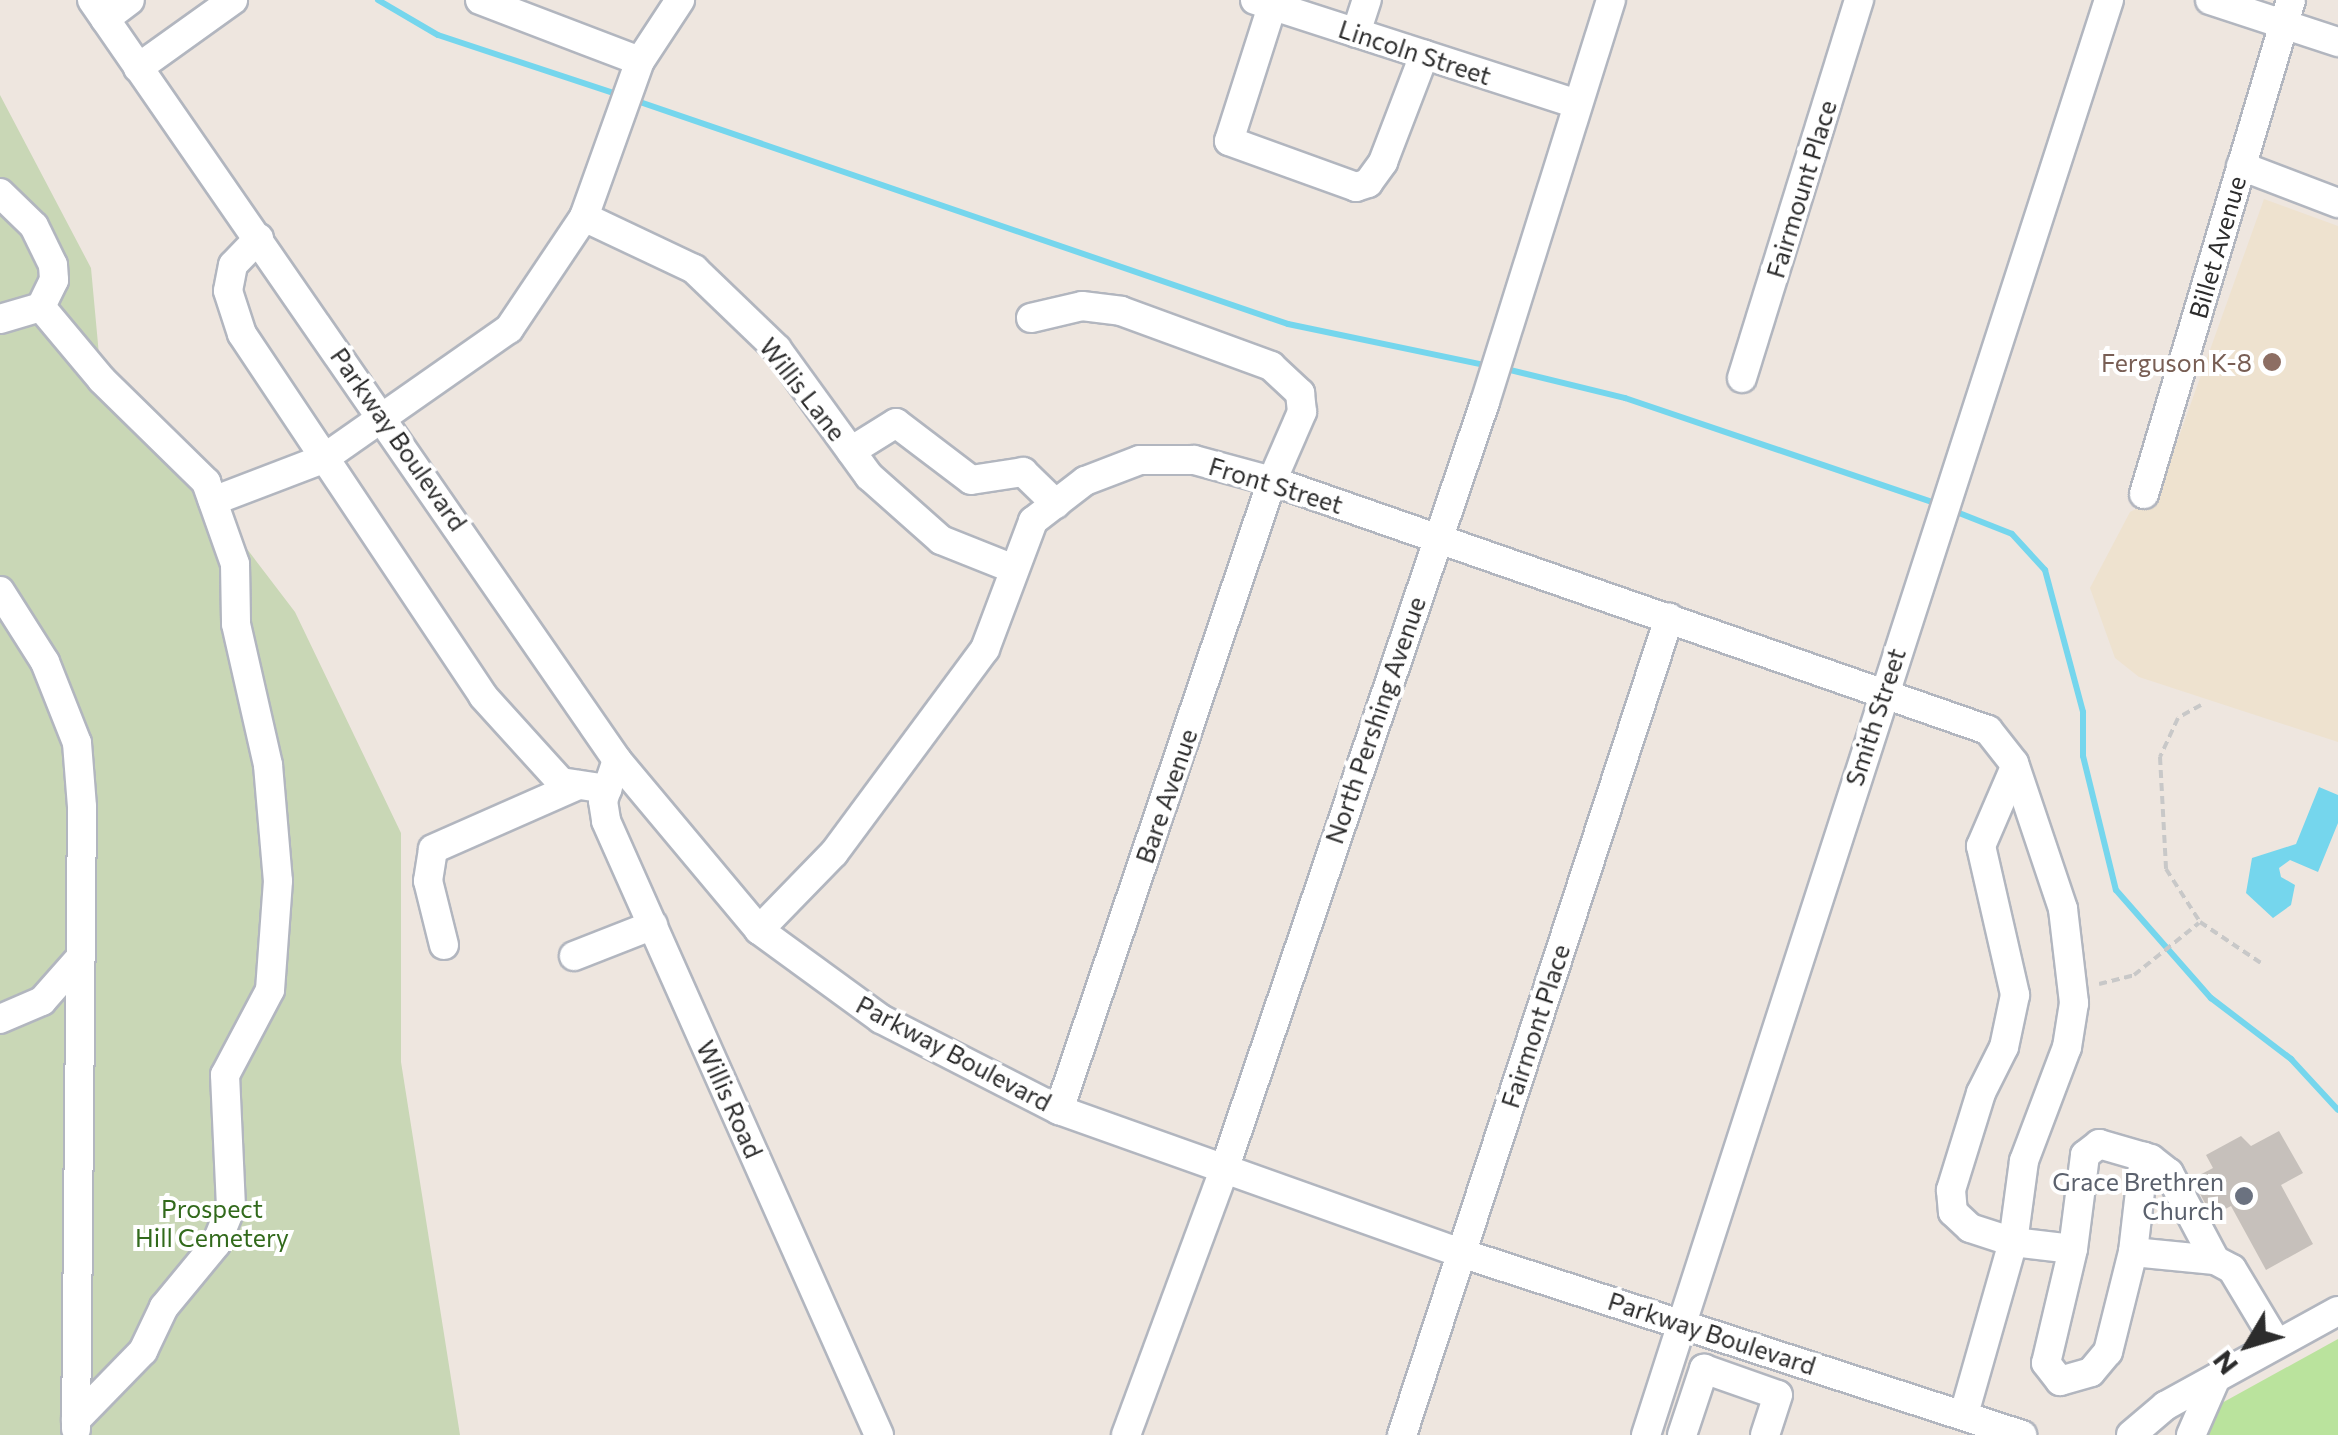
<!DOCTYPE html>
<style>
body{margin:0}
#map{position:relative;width:2338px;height:1435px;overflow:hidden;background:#eee6df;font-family:Commissioner,sans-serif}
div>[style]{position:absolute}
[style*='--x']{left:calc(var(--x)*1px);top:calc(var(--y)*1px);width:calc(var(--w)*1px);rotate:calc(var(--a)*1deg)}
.education>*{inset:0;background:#eee2cf}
.green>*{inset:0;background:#bae39d}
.cemetery>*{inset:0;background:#c9d7b6}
.water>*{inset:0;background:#75d6ed}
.stream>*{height:6px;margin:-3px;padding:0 3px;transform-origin:3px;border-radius:3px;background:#75d6ed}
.building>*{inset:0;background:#c6c0bb}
.path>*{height:4px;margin-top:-2px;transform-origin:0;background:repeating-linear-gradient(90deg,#c8c8c8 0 8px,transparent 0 13px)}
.roads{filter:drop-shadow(2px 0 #b2b6bf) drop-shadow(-2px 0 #b2b6bf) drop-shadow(0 2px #b2b6bf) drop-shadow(0 -2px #b2b6bf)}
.minor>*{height:28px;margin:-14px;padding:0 14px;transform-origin:14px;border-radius:14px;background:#fff}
.dots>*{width:28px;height:28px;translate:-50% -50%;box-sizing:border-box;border:5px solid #fff;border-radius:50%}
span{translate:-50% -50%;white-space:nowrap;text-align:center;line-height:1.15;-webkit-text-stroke:8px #fff;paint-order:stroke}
.street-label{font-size:25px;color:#2c2c2c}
.education-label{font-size:25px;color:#785e54}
.right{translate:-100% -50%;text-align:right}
.worship-label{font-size:25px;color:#5b616d}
.park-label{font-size:25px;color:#326a1c}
.north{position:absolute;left:2198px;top:1295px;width:100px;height:100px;-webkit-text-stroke:8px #fff;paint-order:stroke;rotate:232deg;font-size:28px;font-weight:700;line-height:40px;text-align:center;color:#2c2c2c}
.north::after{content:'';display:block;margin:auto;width:35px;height:45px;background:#2c2c2c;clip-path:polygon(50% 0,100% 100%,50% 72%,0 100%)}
</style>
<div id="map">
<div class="education">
<i style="clip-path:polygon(2264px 199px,2338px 226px,2338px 742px,2139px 677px,2115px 658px,2090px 588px,2130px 512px,2157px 498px)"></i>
</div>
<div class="green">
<i style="clip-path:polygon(2338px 1339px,2338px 1435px,2204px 1435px,2220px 1404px)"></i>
</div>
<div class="cemetery">
<i style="clip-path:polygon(0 95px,91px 268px,99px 355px,295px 612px,401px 833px,401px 1062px,460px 1435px,0 1435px)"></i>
</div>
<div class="water">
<i style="clip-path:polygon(2319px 787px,2338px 795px,2338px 823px,2318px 872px,2290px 860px,2279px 868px,2281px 877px,2295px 885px,2291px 905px,2273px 918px,2246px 893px,2252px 858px,2296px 844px)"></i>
</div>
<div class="stream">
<i style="--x:378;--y:0;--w:69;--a:30.3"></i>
<i style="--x:438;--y:35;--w:194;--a:18.3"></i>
<i style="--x:634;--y:100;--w:691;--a:18.91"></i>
<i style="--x:1288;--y:324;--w:205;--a:11.8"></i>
<i style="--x:1502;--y:368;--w:127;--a:13.7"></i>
<i style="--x:1625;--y:398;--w:330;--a:18.7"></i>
<i style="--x:1954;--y:511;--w:62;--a:21.6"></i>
<i style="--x:2012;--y:534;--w:49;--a:47.5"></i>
<i style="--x:2045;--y:570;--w:147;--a:75"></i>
<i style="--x:2083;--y:712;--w:44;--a:90"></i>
<i style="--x:2083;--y:756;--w:138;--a:76.2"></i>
<i style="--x:2116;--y:890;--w:144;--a:48.7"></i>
<i style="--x:2211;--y:998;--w:101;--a:37.3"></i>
<i style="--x:2291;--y:1059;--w:69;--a:47.3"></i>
</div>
<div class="building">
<i style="clip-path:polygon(2279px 1131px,2303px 1173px,2281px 1185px,2313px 1244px,2266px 1270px,2231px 1206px,2212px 1216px,2192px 1179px,2213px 1168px,2206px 1155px,2241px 1136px,2251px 1146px)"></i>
</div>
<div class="path">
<i style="--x:2201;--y:705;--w:26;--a:151"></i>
<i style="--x:2178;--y:718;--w:43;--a:114.8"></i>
<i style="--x:2160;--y:757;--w:112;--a:86.9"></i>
<i style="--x:2166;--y:869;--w:63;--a:57.3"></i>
<i style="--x:2200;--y:922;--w:73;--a:33.9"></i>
<i style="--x:2099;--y:984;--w:36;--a:-14"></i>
<i style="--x:2134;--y:975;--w:83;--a:-38.7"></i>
</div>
<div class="roads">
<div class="minor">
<i style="--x:92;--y:0;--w:924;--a:55.36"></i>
<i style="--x:617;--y:760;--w:222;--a:50.1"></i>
<i style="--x:759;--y:930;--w:151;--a:36.1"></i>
<i style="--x:881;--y:1019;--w:200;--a:27.1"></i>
<i style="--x:1059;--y:1110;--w:427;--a:19.6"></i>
<i style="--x:1461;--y:1253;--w:590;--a:17.97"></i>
<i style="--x:480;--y:0;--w:171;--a:20.9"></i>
<i style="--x:1255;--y:0;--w:338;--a:17.9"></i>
<i style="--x:1274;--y:0;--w:148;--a:107.7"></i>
<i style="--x:1229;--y:141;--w:135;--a:19.9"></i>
<i style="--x:1356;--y:187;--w:13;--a:-18"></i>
<i style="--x:1368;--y:183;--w:26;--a:-54"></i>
<i style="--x:1383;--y:162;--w:115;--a:-69"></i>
<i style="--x:2210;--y:0;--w:135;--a:18.2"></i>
<i style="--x:105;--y:19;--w:31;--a:-37"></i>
<i style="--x:1356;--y:33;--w:35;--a:-72"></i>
<i style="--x:138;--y:68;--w:117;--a:-35.6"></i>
<i style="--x:2241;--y:166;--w:104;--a:20.9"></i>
<i style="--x:0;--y:193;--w:47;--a:44.1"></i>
<i style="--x:34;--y:226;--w:43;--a:64"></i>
<i style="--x:53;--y:265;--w:15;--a:86"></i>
<i style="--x:54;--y:280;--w:30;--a:116"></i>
<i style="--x:584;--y:217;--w:122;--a:25.3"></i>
<i style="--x:694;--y:269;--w:115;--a:43.9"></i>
<i style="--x:777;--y:349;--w:157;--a:54.1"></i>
<i style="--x:869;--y:476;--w:96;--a:41.6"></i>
<i style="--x:941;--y:540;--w:79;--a:21.7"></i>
<i style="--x:259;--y:238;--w:37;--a:134"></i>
<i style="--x:233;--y:265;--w:26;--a:101"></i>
<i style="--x:228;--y:291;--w:45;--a:72"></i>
<i style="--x:242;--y:334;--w:435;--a:56.3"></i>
<i style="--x:483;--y:696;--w:116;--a:47.8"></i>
<i style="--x:561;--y:782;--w:47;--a:8.7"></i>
<i style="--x:1031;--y:318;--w:52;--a:-13.2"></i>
<i style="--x:1082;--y:306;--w:39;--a:7"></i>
<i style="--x:1121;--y:311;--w:160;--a:20.1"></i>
<i style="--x:1271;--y:366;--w:40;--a:43"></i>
<i style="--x:1300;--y:393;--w:19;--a:84"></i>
<i style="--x:1302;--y:412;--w:75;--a:113.5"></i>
<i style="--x:1272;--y:481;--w:664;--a:108.71"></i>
<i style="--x:0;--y:319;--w:43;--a:-16.3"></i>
<i style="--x:41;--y:307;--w:95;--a:50.1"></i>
<i style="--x:102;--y:380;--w:146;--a:44.4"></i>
<i style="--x:206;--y:482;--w:87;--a:70.5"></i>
<i style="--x:235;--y:564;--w:60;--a:89"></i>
<i style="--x:236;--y:624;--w:145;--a:77.2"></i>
<i style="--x:268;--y:765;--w:116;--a:85.1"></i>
<i style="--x:278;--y:881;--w:109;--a:94.2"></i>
<i style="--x:270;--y:990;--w:96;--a:117.9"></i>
<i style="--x:225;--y:1075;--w:132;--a:87.4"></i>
<i style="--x:231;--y:1207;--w:40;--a:112"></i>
<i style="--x:216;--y:1244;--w:82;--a:129.5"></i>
<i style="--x:164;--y:1307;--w:49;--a:115.5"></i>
<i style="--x:143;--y:1351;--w:96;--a:134.2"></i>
<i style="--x:1742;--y:378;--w:396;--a:-72.8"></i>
<i style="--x:851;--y:451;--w:53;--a:-31.9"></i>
<i style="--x:896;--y:423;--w:94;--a:37.2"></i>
<i style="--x:971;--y:480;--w:53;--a:-8.7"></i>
<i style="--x:1023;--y:472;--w:46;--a:44.1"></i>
<i style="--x:2144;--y:494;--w:515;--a:-73.43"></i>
<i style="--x:213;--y:501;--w:118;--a:-20.9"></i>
<i style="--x:323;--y:459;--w:227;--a:-35"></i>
<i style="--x:509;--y:329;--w:135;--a:-56.2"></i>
<i style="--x:584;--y:217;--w:166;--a:-70.3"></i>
<i style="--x:640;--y:61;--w:73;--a:-56.7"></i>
<i style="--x:0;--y:591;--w:84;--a:57.6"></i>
<i style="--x:45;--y:662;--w:87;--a:68.4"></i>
<i style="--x:77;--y:743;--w:64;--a:85.5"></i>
<i style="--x:82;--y:807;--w:622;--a:90.55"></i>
<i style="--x:617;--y:760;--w:43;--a:108.9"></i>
<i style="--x:603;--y:801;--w:20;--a:81"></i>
<i style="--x:606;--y:821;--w:672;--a:66.03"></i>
<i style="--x:2015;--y:767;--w:86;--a:113.3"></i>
<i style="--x:1981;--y:846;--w:153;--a:77.1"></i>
<i style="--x:2015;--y:995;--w:53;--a:101.9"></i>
<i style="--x:2004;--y:1047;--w:51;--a:116.6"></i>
<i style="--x:1981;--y:1093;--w:102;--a:107.2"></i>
<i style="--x:1951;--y:1190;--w:22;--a:85"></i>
<i style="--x:1953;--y:1212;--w:23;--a:43"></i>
<i style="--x:1970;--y:1228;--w:45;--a:18"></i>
<i style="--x:2013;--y:1242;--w:60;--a:6.7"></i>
<i style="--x:2073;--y:1249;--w:117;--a:103.3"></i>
<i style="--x:2046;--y:1363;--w:23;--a:52"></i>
<i style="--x:2060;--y:1381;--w:32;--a:-16"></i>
<i style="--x:2091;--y:1372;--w:26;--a:-50"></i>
<i style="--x:2108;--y:1352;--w:103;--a:-76"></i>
<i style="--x:2133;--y:1252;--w:82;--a:5.6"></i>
<i style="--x:2215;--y:1260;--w:19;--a:28"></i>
<i style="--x:2232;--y:1269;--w:87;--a:59"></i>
<i style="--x:759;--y:930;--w:107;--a:-45.8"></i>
<i style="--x:834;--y:853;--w:254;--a:-53.5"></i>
<i style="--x:985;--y:649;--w:137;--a:-69.4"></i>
<i style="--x:1033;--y:521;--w:66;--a:-37.6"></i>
<i style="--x:1085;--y:481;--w:59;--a:-20.9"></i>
<i style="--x:1140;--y:460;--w:54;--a:0"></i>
<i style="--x:1194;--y:460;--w:81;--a:15.1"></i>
<i style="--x:1272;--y:481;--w:758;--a:19.18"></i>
<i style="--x:1988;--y:730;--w:42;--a:51.8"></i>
<i style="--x:2014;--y:763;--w:154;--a:71.4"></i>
<i style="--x:2063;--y:909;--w:95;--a:83.3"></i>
<i style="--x:2074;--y:1003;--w:45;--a:99"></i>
<i style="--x:2067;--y:1047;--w:122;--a:110.7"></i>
<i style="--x:2024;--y:1161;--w:82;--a:97.7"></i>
<i style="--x:2013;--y:1242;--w:179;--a:105.9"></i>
<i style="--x:444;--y:945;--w:66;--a:-104"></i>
<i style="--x:428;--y:881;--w:32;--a:-81"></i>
<i style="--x:433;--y:849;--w:158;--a:-23.8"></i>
<i style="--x:574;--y:956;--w:85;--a:-21.4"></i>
<i style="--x:0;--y:1019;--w:46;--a:-23.2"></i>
<i style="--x:42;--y:1001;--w:57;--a:-48.5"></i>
<i style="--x:2073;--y:1249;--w:95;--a:-82.7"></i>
<i style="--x:2085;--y:1155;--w:18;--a:-38"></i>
<i style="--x:2099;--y:1144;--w:54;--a:16.1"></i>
<i style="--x:2151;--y:1159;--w:23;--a:38"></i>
<i style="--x:2169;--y:1173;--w:98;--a:62.1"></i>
<i style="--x:2133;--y:1252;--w:96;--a:-83.4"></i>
<i style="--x:1126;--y:1435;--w:283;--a:-69.7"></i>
<i style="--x:1224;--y:1170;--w:811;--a:-71.23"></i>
<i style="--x:1485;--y:402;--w:421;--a:-72.6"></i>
<i style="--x:1402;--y:1435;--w:860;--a:-71.9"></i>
<i style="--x:1646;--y:1435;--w:1508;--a:-72.12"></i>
<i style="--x:1682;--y:1435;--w:70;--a:-71.6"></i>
<i style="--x:1704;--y:1369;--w:78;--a:19.4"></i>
<i style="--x:1778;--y:1395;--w:42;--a:108"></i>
<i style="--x:2131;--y:1435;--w:45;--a:-40.5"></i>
<i style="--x:2165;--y:1406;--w:197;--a:-28.8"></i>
<i style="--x:2191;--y:1435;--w:62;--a:-66.3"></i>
</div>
</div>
<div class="dots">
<i style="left:2272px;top:362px;background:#8d6e63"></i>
<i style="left:2244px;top:1196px;background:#6b7280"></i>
</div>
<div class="street-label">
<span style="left:1415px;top:52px;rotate:18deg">Lincoln Street</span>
<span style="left:1801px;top:189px;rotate:-73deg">Fairmount Place</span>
<span style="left:2217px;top:247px;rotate:-74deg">Billet Avenue</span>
<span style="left:803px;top:389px;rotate:52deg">Willis Lane</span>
<span style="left:399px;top:439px;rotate:55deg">Parkway Boulevard</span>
<span style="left:1276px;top:485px;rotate:17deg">Front Street</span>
<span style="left:1875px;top:717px;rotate:-72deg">Smith Street</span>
<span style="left:1375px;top:720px;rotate:-71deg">North Pershing Avenue</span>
<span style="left:1166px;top:796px;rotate:-71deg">Bare Avenue</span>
<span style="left:1535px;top:1026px;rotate:-72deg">Fairmont Place</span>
<span style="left:954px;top:1053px;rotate:28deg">Parkway Boulevard</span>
<span style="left:730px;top:1099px;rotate:66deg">Willis Road</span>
<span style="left:1712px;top:1333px;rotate:18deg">Parkway Boulevard</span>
</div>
<div class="education-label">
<span class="right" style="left:2252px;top:362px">Ferguson K-8</span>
</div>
<div class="worship-label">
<span class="right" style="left:2224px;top:1196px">Grace Brethren<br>Church</span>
</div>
<div class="park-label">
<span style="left:212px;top:1223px">Prospect<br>Hill Cemetery</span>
</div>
<div class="north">N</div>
</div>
